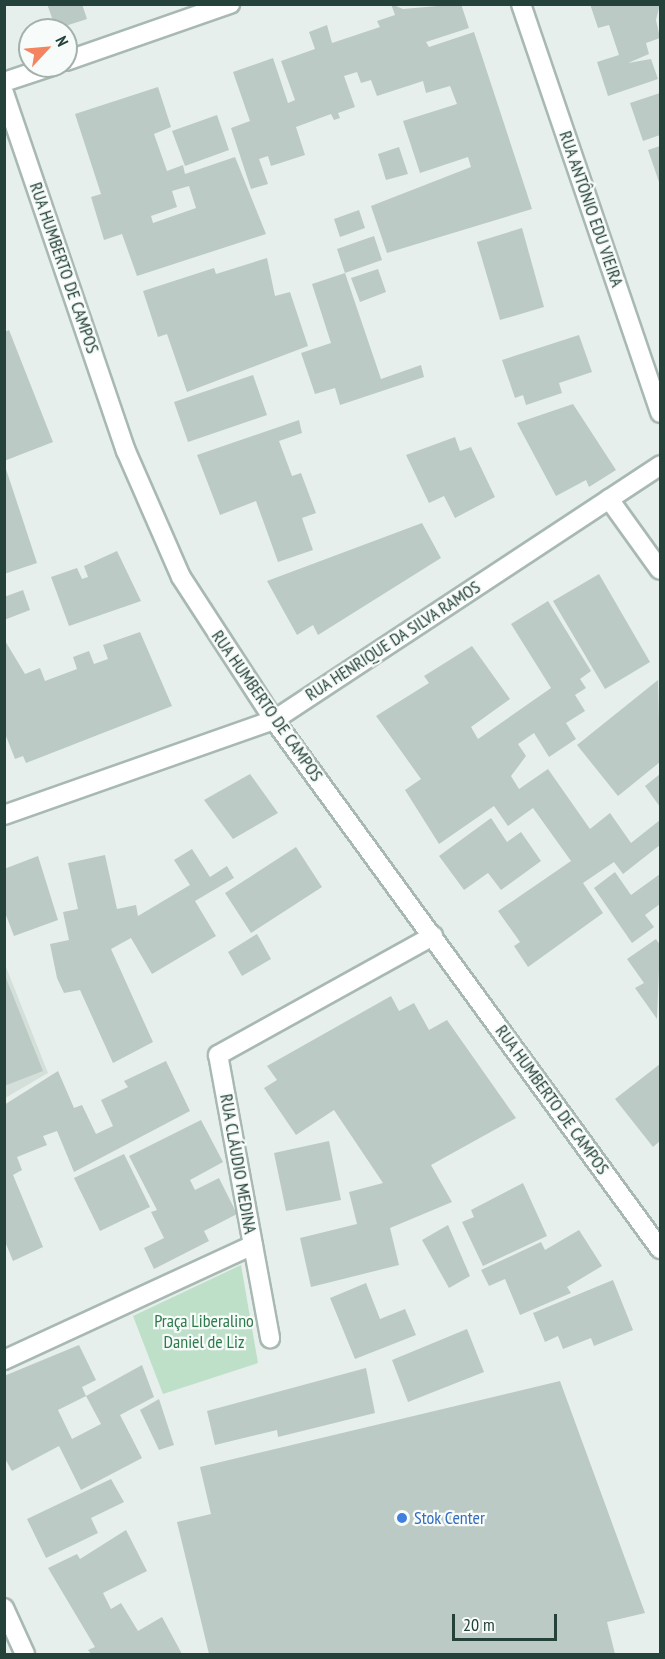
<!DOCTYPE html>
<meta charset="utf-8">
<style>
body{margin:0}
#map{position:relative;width:665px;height:1659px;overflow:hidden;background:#e6efeb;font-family:"PT Sans Narrow",sans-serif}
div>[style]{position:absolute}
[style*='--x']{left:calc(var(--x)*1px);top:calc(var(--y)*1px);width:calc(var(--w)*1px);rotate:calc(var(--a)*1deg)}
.built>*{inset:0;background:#d4dfda}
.green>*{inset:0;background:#bfe0c8}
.building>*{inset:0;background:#bbcac4}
.roads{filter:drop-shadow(2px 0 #a8b8b2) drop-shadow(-2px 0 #a8b8b2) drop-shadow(0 2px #a8b8b2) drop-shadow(0 -2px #a8b8b2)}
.street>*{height:18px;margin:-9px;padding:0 9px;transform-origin:9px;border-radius:9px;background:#fff}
.secondary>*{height:18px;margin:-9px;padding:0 9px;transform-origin:9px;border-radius:9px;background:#fff}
.dots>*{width:16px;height:16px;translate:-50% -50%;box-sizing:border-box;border:3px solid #f7fbf9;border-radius:50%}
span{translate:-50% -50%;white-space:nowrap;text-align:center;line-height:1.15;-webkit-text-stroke:4.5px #f7fbf9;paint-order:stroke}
.street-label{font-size:18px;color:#24423a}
.park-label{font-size:18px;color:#2d7a4b}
.shop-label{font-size:18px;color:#366cbe}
.left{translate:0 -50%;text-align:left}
.frame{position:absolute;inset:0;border:6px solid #24423a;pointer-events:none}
.north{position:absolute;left:18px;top:18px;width:60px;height:60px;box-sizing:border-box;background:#f7fbf9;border:2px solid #a3b1ad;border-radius:50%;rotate:64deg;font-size:16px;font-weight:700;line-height:24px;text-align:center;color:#24423a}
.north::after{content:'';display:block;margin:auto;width:21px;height:27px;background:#f4845f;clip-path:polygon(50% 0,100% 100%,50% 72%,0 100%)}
.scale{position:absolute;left:452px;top:1614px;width:105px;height:27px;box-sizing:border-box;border:3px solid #24423a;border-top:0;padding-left:8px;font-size:18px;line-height:21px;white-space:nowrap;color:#24423a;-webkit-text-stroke:4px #f7fbf9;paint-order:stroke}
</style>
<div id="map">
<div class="built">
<i style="clip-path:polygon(4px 962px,48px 1073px,5px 1098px,4px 1098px)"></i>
</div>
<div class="green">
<i style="clip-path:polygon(241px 1265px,258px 1363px,163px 1394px,133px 1316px)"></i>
</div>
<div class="building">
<i style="clip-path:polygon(47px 4px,82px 4px,87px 19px,56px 29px)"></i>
<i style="clip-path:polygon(391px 4px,403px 9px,461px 4px,469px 28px,426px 42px,429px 47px,474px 32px,532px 209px,387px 253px,371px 206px,471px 167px,468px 157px,420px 173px,403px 121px,457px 104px,450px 86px,426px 93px,423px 81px,377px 96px,371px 80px,361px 83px,357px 72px,344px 76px,355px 107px,338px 113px,340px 118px,334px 120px,331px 114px,296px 127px,305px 155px,271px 166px,268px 156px,259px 159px,268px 184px,251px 189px,231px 128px,250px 121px,233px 72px,273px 58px,288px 103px,295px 100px,281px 61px,315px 49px,309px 32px,327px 25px,332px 43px,380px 27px,377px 21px,395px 15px)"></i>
<i style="clip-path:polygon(590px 4px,660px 4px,656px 20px,660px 38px,646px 43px,649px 54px,628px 63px,651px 59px,658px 79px,608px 96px,597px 62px,619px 55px,609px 25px,598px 28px)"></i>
<i style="clip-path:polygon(evenodd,158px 87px,171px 127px,154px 134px,167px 171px,183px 165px,185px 174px,235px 157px,266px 234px,137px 276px,122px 234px,104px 240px,91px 197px,101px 194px,75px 114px,158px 87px,189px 186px,196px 208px,153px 223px,151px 216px,177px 207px,172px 191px,189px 186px)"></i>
<i style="clip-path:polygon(660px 93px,660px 135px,643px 141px,630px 103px)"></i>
<i style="clip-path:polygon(217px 115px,229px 150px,185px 166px,172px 131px)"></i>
<i style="clip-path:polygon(660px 146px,660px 182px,659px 182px,648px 150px)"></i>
<i style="clip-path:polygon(399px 147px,408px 174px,386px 180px,378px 154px)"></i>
<i style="clip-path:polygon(359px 210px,365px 228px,340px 237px,334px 219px)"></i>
<i style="clip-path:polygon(522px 228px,544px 307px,500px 320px,477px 242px)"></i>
<i style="clip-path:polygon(374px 236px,382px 260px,345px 273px,337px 249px)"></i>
<i style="clip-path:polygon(267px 258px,275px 296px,290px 292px,308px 346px,187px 392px,167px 334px,158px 337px,143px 291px,214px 268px,216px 274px)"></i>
<i style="clip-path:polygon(378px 269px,386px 292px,360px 302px,351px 278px)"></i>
<i style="clip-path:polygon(345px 273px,381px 379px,421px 365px,424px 377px,340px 405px,335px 388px,315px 394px,301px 353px,331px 343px,312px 284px)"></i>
<i style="clip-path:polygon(9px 330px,53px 442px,4px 461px,4px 332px)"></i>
<i style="clip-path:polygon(579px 335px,592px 372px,559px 383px,562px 393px,526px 405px,523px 395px,515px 398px,502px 360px)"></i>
<i style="clip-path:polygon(253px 375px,267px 415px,188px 442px,174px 402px)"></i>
<i style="clip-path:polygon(573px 404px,616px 470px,589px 487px,586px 480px,556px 496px,517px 423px)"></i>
<i style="clip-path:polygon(299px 420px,302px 433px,279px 441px,292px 476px,301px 473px,316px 513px,302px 518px,313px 550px,278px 562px,256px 501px,220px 515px,197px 455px)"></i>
<i style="clip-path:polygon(455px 437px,460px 451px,471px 447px,495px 497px,455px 518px,444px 496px,429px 503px,406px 455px)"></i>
<i style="clip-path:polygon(4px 463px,37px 563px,4px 574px)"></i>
<i style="clip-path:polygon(422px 523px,441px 558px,318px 635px,313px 625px,297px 635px,267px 581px)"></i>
<i style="clip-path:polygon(117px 551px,141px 601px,69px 626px,51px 577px,77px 568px,82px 579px,88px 577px,84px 566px)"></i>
<i style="clip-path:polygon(599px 574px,650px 662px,605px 689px,553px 601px)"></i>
<i style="clip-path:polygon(23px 590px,30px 610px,4px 620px,4px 597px)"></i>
<i style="clip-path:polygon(548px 601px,591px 671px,580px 679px,586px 688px,575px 695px,585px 711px,566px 723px,576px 739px,549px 757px,534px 733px,518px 744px,526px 756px,511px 776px,519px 789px,548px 769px,590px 829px,610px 813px,631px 843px,660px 820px,660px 845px,623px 874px,614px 862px,583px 883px,603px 913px,528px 967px,514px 946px,520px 942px,498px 911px,571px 861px,533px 808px,508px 826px,494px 806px,439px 844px,405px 790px,421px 779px,376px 716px,429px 683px,424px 676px,472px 646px,510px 699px,471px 727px,478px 739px,551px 688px,511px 624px)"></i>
<i style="clip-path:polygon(140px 632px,172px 706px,26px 763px,23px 756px,15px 759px,4px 731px,4px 639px,25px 674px,40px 668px,45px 681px,77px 669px,73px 657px,89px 651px,94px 664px,108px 659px,103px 645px)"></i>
<i style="clip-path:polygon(658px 680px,660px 762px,618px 796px,577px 745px)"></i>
<i style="clip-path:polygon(250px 774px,278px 813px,233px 839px,204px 800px)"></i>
<i style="clip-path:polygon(660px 774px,660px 807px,645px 786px)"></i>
<i style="clip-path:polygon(491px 818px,507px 842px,521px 832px,541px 861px,501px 890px,488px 873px,464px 890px,439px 856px)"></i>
<i style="clip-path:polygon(296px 847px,322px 887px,251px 933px,225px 893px)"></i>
<i style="clip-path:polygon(192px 849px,210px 877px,227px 866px,234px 878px,195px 901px,216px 936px,152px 974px,131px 938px,111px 949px,153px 1042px,113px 1063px,80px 990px,64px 993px,57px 978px,50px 944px,69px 940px,63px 912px,78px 909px,68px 863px,105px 855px,117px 909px,136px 905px,138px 916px,190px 885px,174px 860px)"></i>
<i style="clip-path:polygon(38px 856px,58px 920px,14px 936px,4px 910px,4px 869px)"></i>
<i style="clip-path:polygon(615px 872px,631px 895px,660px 874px,660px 904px,645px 915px,654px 927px,632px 943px,594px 888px)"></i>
<i style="clip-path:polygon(257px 934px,271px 959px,242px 976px,228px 952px)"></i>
<i style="clip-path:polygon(656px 939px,660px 945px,657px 1019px,635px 988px,644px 983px,627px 959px)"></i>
<i style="clip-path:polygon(4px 973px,43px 1071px,4px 1086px)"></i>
<i style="clip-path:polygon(391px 996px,399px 1011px,414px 1003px,429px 1030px,447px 1020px,516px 1118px,431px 1165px,452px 1202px,390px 1228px,399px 1265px,311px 1287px,300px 1238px,357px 1224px,349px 1192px,383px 1183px,334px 1110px,296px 1135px,264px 1088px,277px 1080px,267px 1066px)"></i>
<i style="clip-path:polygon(166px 1061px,190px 1111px,74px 1172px,57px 1131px,43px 1136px,47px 1145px,17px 1157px,22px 1170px,13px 1175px,43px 1247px,13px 1261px,4px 1239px,4px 1105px,58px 1071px,74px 1108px,82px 1105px,96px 1134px,113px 1126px,101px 1100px,128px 1087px,124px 1081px)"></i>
<i style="clip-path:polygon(660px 1064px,660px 1141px,653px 1147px,615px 1099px)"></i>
<i style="clip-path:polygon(201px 1120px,223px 1162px,190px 1180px,195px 1190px,219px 1178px,237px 1214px,204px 1231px,209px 1241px,154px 1269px,144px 1248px,164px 1238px,151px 1212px,157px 1210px,129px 1156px)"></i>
<i style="clip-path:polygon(329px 1141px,341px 1200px,286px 1211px,274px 1153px)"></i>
<i style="clip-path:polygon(124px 1154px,150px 1207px,100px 1231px,74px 1178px)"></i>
<i style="clip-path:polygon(523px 1183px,547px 1236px,483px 1266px,462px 1222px,474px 1217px,471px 1210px)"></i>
<i style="clip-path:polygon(448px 1225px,470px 1276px,449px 1288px,422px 1240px)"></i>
<i style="clip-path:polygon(579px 1230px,602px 1266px,567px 1287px,571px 1293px,520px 1315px,505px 1279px,489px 1286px,481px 1270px,541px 1242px,545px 1250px)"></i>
<i style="clip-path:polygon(613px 1280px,633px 1330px,594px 1346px,591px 1338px,563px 1349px,558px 1336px,545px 1342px,533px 1313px)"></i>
<i style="clip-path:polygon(366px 1283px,380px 1319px,405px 1309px,416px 1335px,355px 1359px,330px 1298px)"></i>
<i style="clip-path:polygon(467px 1329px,484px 1372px,408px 1402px,392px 1360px)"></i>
<i style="clip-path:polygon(79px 1345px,96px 1380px,82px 1387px,86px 1396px,58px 1410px,72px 1439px,101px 1424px,86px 1396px,142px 1365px,154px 1397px,120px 1415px,142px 1458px,81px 1490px,59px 1446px,12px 1471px,4px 1457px,4px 1376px)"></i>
<i style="clip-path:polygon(366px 1368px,375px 1413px,278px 1437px,277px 1430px,215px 1445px,207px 1411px)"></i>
<i style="clip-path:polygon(560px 1381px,645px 1613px,607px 1622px,615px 1654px,209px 1654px,177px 1522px,211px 1514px,200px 1467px)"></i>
<i style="clip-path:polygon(159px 1399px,174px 1445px,159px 1450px,140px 1410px)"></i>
<i style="clip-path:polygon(111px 1479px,124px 1502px,91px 1518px,98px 1533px,46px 1558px,27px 1519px)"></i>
<i style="clip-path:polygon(126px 1530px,147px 1571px,103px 1593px,111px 1609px,121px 1603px,138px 1631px,162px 1617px,182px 1654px,91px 1654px,88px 1650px,95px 1647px,48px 1568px,77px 1554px,80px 1559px)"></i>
</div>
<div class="roads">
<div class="street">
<i style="--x:521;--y:4;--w:432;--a:71.2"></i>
<i style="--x:66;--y:61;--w:174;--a:-19.2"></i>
<i style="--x:4;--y:82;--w:51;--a:-18.4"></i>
<i style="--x:609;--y:499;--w:87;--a:54.3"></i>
<i style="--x:4;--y:815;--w:286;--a:-19.4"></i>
<i style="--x:274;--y:720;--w:463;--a:-33.4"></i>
<i style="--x:253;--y:1245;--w:95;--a:79.6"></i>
<i style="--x:4;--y:1360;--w:274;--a:-24.8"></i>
<i style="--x:253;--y:1245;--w:193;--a:-100.4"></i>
<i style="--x:218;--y:1055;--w:246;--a:-29"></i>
<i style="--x:4;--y:1608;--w:51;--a:65.5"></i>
</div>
<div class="secondary">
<i style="--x:4;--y:93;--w:378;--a:71.2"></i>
<i style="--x:126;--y:451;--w:137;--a:66.4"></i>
<i style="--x:181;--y:577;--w:171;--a:57"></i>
<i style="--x:274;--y:720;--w:655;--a:53.88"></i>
</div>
</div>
<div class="dots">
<i style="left:402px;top:1518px;background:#3f7fe0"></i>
</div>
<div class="street-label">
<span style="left:591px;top:209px;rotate:71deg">RUA ANTÔNIO EDU VIEIRA</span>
<span style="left:64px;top:268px;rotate:71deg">RUA HUMBERTO DE CAMPOS</span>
<span style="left:393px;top:641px;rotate:-33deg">RUA HENRIQUE DA SILVA RAMOS</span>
<span style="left:267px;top:706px;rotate:55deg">RUA HUMBERTO DE CAMPOS</span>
<span style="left:552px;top:1100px;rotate:54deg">RUA HUMBERTO DE CAMPOS</span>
<span style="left:238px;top:1164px;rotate:80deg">RUA CLÁUDIO MEDINA</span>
</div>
<div class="park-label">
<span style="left:204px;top:1332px">Praça Liberalino<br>Daniel de Liz</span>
</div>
<div class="shop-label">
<span class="left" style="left:414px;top:1518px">Stok Center</span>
</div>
<div class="frame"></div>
<div class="north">N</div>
<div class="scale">20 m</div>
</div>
